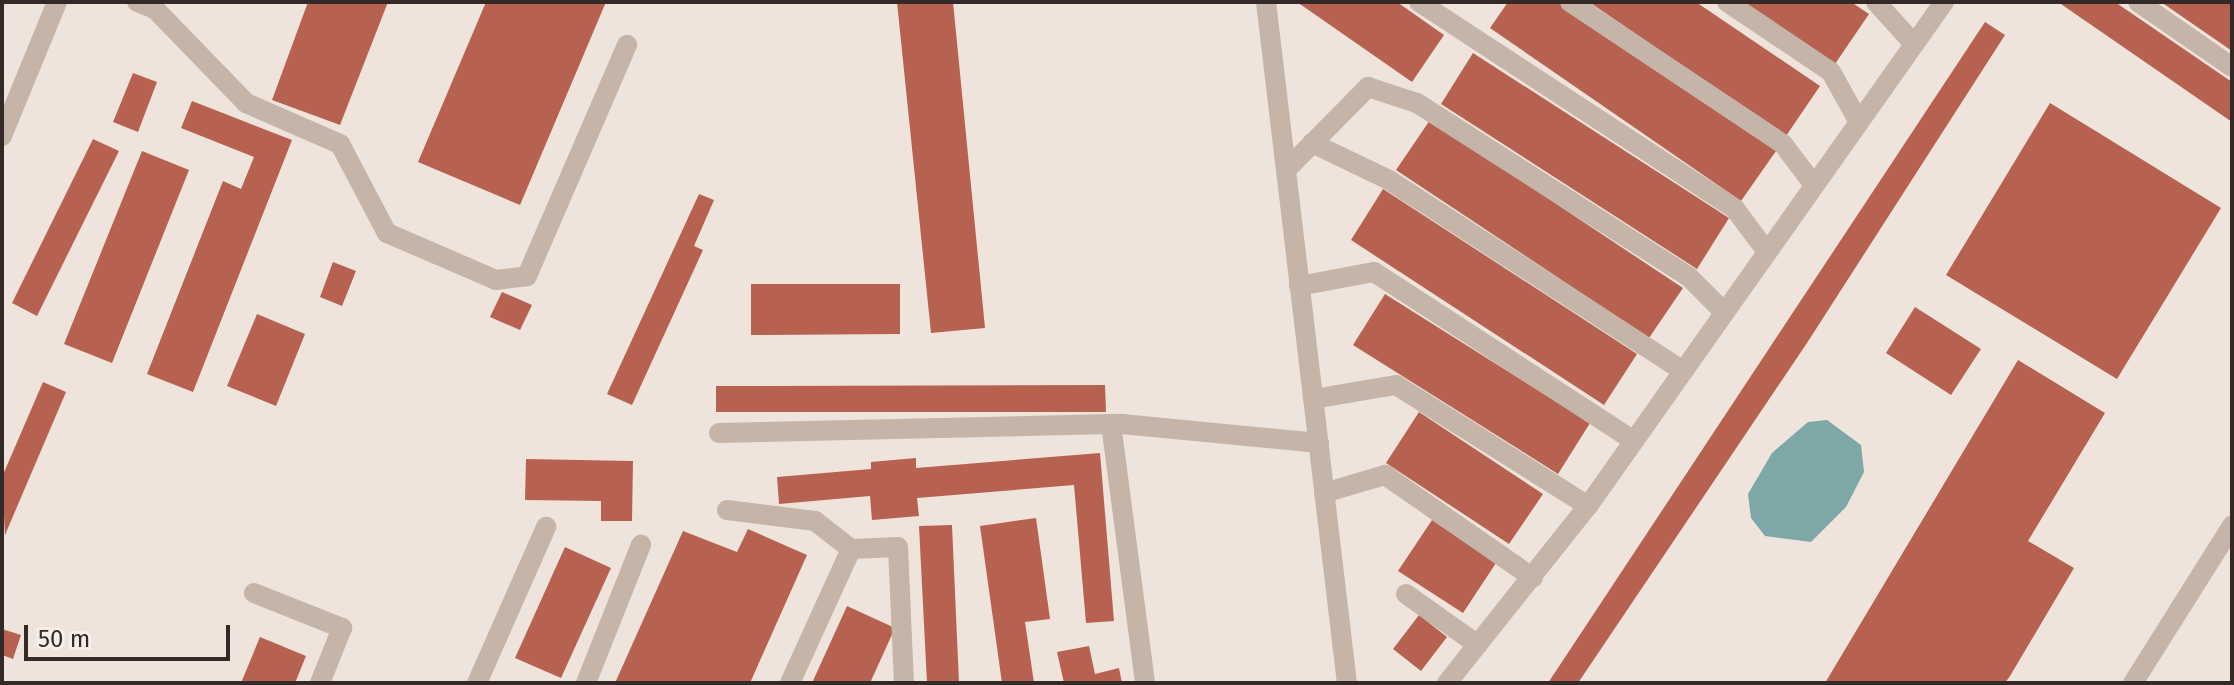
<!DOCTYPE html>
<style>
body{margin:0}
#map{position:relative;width:2234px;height:685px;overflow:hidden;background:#eee4db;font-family:"Fira Sans",sans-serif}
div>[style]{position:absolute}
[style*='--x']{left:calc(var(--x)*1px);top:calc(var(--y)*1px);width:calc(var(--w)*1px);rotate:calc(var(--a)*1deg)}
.water>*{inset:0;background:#7da8a7}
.building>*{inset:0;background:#b76250}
.minor>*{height:20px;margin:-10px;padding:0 10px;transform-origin:10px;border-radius:10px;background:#c5b4a8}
span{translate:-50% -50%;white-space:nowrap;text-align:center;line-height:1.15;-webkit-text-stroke:7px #f7eee7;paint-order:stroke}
.frame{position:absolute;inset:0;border:4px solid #332a28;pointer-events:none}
.scale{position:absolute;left:24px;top:625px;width:206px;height:36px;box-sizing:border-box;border:4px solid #332a28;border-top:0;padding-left:10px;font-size:24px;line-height:28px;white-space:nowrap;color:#332a28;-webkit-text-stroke:6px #f7eee7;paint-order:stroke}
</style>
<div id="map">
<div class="water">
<i style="clip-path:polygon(1827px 420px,1861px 445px,1864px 472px,1846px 507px,1811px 542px,1765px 536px,1751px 518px,1748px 494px,1772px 453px,1808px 422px)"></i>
</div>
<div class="building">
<i style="clip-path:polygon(308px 2px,388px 2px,340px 125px,272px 100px)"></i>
<i style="clip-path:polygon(486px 2px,606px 2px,520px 205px,418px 162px)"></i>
<i style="clip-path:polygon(897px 2px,953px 2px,985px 328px,931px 333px)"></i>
<i style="clip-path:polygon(1297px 2px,1397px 2px,1444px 35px,1412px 82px)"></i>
<i style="clip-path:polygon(1508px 2px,1558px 2px,1776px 151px,1741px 201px,1490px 28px)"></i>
<i style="clip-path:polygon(1589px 2px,1696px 2px,1820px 86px,1786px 136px)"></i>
<i style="clip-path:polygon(1743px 2px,1851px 2px,1869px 14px,1835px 64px)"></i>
<i style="clip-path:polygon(2058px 2px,2115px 2px,2232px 82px,2232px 122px)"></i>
<i style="clip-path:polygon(2161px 2px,2232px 2px,2232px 51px)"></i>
<i style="clip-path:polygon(1985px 22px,2005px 35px,1807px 343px,1578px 683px,1548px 683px)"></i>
<i style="clip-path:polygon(1473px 53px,1729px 218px,1697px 269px,1441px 104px)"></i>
<i style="clip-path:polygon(133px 73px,157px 82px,138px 132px,113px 122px)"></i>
<i style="clip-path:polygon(192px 101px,292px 140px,193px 392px,147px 374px,223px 181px,241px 189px,254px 157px,181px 128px)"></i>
<i style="clip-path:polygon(2050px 103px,2221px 208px,2117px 379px,1946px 275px)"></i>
<i style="clip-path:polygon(1430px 120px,1683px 288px,1649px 338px,1396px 170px)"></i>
<i style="clip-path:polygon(93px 139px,119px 151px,37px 316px,12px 303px)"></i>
<i style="clip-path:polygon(142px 151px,189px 170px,112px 363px,64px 344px)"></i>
<i style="clip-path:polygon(1383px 189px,1637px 354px,1604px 405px,1351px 240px)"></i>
<i style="clip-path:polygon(699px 194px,714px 200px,694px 246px,703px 250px,632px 405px,607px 394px)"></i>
<i style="clip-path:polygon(333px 262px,356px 271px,342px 306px,320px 297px)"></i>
<i style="clip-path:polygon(751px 284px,900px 284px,900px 334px,751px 335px)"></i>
<i style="clip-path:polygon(502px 292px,532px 305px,520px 330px,490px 317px)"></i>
<i style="clip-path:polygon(1385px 294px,1590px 423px,1558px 474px,1353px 345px)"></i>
<i style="clip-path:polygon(1915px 307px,1981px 349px,1951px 395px,1886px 353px)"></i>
<i style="clip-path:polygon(257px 314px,305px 334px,276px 406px,227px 386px)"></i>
<i style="clip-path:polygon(2018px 360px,2105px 413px,2028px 541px,2074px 568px,2010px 676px,2005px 683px,1825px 683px)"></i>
<i style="clip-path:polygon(43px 382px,66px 392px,5px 535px,2px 477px)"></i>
<i style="clip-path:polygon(1105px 385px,1106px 412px,716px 412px,716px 386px)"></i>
<i style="clip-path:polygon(1419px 412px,1543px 494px,1509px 544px,1386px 463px)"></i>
<i style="clip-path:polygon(1100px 453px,1114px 621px,1086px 623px,1074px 485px,917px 498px,919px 516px,872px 520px,870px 496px,779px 504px,777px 477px,871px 469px,871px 462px,916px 458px,916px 468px)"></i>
<i style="clip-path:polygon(526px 459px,633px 461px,632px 521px,601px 521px,601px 501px,525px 500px)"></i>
<i style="clip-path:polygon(1036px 518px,1050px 619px,1025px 622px,1034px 683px,1002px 683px,980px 526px)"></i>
<i style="clip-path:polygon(1432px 520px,1496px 563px,1463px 613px,1398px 571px)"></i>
<i style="clip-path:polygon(952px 525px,959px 683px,927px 683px,919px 526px)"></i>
<i style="clip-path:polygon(748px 529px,807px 555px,750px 683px,615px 683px,683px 531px,737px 552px)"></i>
<i style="clip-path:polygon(565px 547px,611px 568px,561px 678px,515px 658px)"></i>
<i style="clip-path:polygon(847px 606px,895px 628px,870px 683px,812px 683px)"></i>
<i style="clip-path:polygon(1419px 615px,1447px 637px,1421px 671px,1393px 649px)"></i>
<i style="clip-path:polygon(2px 629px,21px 635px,13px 659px,2px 655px)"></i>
<i style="clip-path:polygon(260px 637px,306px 656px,295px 683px,241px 683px)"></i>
<i style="clip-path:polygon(1089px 646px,1095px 674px,1119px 668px,1122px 683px,1064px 683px,1057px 652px)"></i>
</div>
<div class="minor">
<i style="--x:137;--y:2;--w:19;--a:21"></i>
<i style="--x:155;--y:9;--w:131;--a:45.9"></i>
<i style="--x:246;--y:103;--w:103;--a:23.6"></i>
<i style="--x:340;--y:144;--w:101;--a:62.2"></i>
<i style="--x:387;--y:233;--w:119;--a:23.3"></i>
<i style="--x:496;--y:280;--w:31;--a:-7"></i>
<i style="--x:527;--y:276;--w:252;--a:-66.6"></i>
<i style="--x:1266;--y:2;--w:686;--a:83.22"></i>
<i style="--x:1419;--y:2;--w:378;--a:33.2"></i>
<i style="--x:1735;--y:209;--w:54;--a:53.3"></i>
<i style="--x:1570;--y:2;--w:256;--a:33.7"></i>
<i style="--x:1783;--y:144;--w:51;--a:52.9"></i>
<i style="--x:1727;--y:2;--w:125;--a:33.9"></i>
<i style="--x:1831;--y:72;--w:57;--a:60.8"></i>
<i style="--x:1876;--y:2;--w:57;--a:47.9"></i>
<i style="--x:2138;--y:2;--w:114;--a:34.7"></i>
<i style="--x:2;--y:136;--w:145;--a:-67.7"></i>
<i style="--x:1312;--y:143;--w:85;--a:25.7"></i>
<i style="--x:1389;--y:180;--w:351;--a:33"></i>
<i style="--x:1286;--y:170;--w:117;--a:-45.3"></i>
<i style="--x:1368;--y:87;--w:52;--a:18.1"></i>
<i style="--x:1417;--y:103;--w:322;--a:32.6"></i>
<i style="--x:1688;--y:276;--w:51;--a:45"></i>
<i style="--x:1299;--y:286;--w:76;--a:-10.6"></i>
<i style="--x:1374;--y:272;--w:310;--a:33"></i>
<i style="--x:1313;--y:399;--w:84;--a:-9.6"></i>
<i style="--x:1396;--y:385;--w:227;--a:32.2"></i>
<i style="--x:1111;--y:424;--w:261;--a:82.5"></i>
<i style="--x:719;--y:433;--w:403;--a:-1.3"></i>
<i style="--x:1122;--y:424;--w:198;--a:5.5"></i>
<i style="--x:1324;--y:493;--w:64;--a:-16.4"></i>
<i style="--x:1385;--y:475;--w:180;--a:34.8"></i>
<i style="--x:727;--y:510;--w:89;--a:7.1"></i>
<i style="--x:815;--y:521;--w:46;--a:37.9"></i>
<i style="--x:851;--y:549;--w:47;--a:-2.4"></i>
<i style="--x:898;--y:547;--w:136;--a:87.5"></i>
<i style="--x:254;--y:593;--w:95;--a:21.7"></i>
<i style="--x:342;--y:628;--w:59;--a:111.8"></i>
<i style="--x:1406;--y:594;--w:88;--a:35.3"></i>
<i style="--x:477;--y:683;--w:171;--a:-66.1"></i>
<i style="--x:586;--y:683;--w:149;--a:-68.3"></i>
<i style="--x:790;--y:683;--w:147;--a:-65.5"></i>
<i style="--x:1447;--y:683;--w:226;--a:-51.5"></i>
<i style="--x:1588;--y:506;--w:617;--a:-54.76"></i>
<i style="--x:2133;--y:683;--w:186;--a:-57.8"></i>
</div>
<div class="frame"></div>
<div class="scale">50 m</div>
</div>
